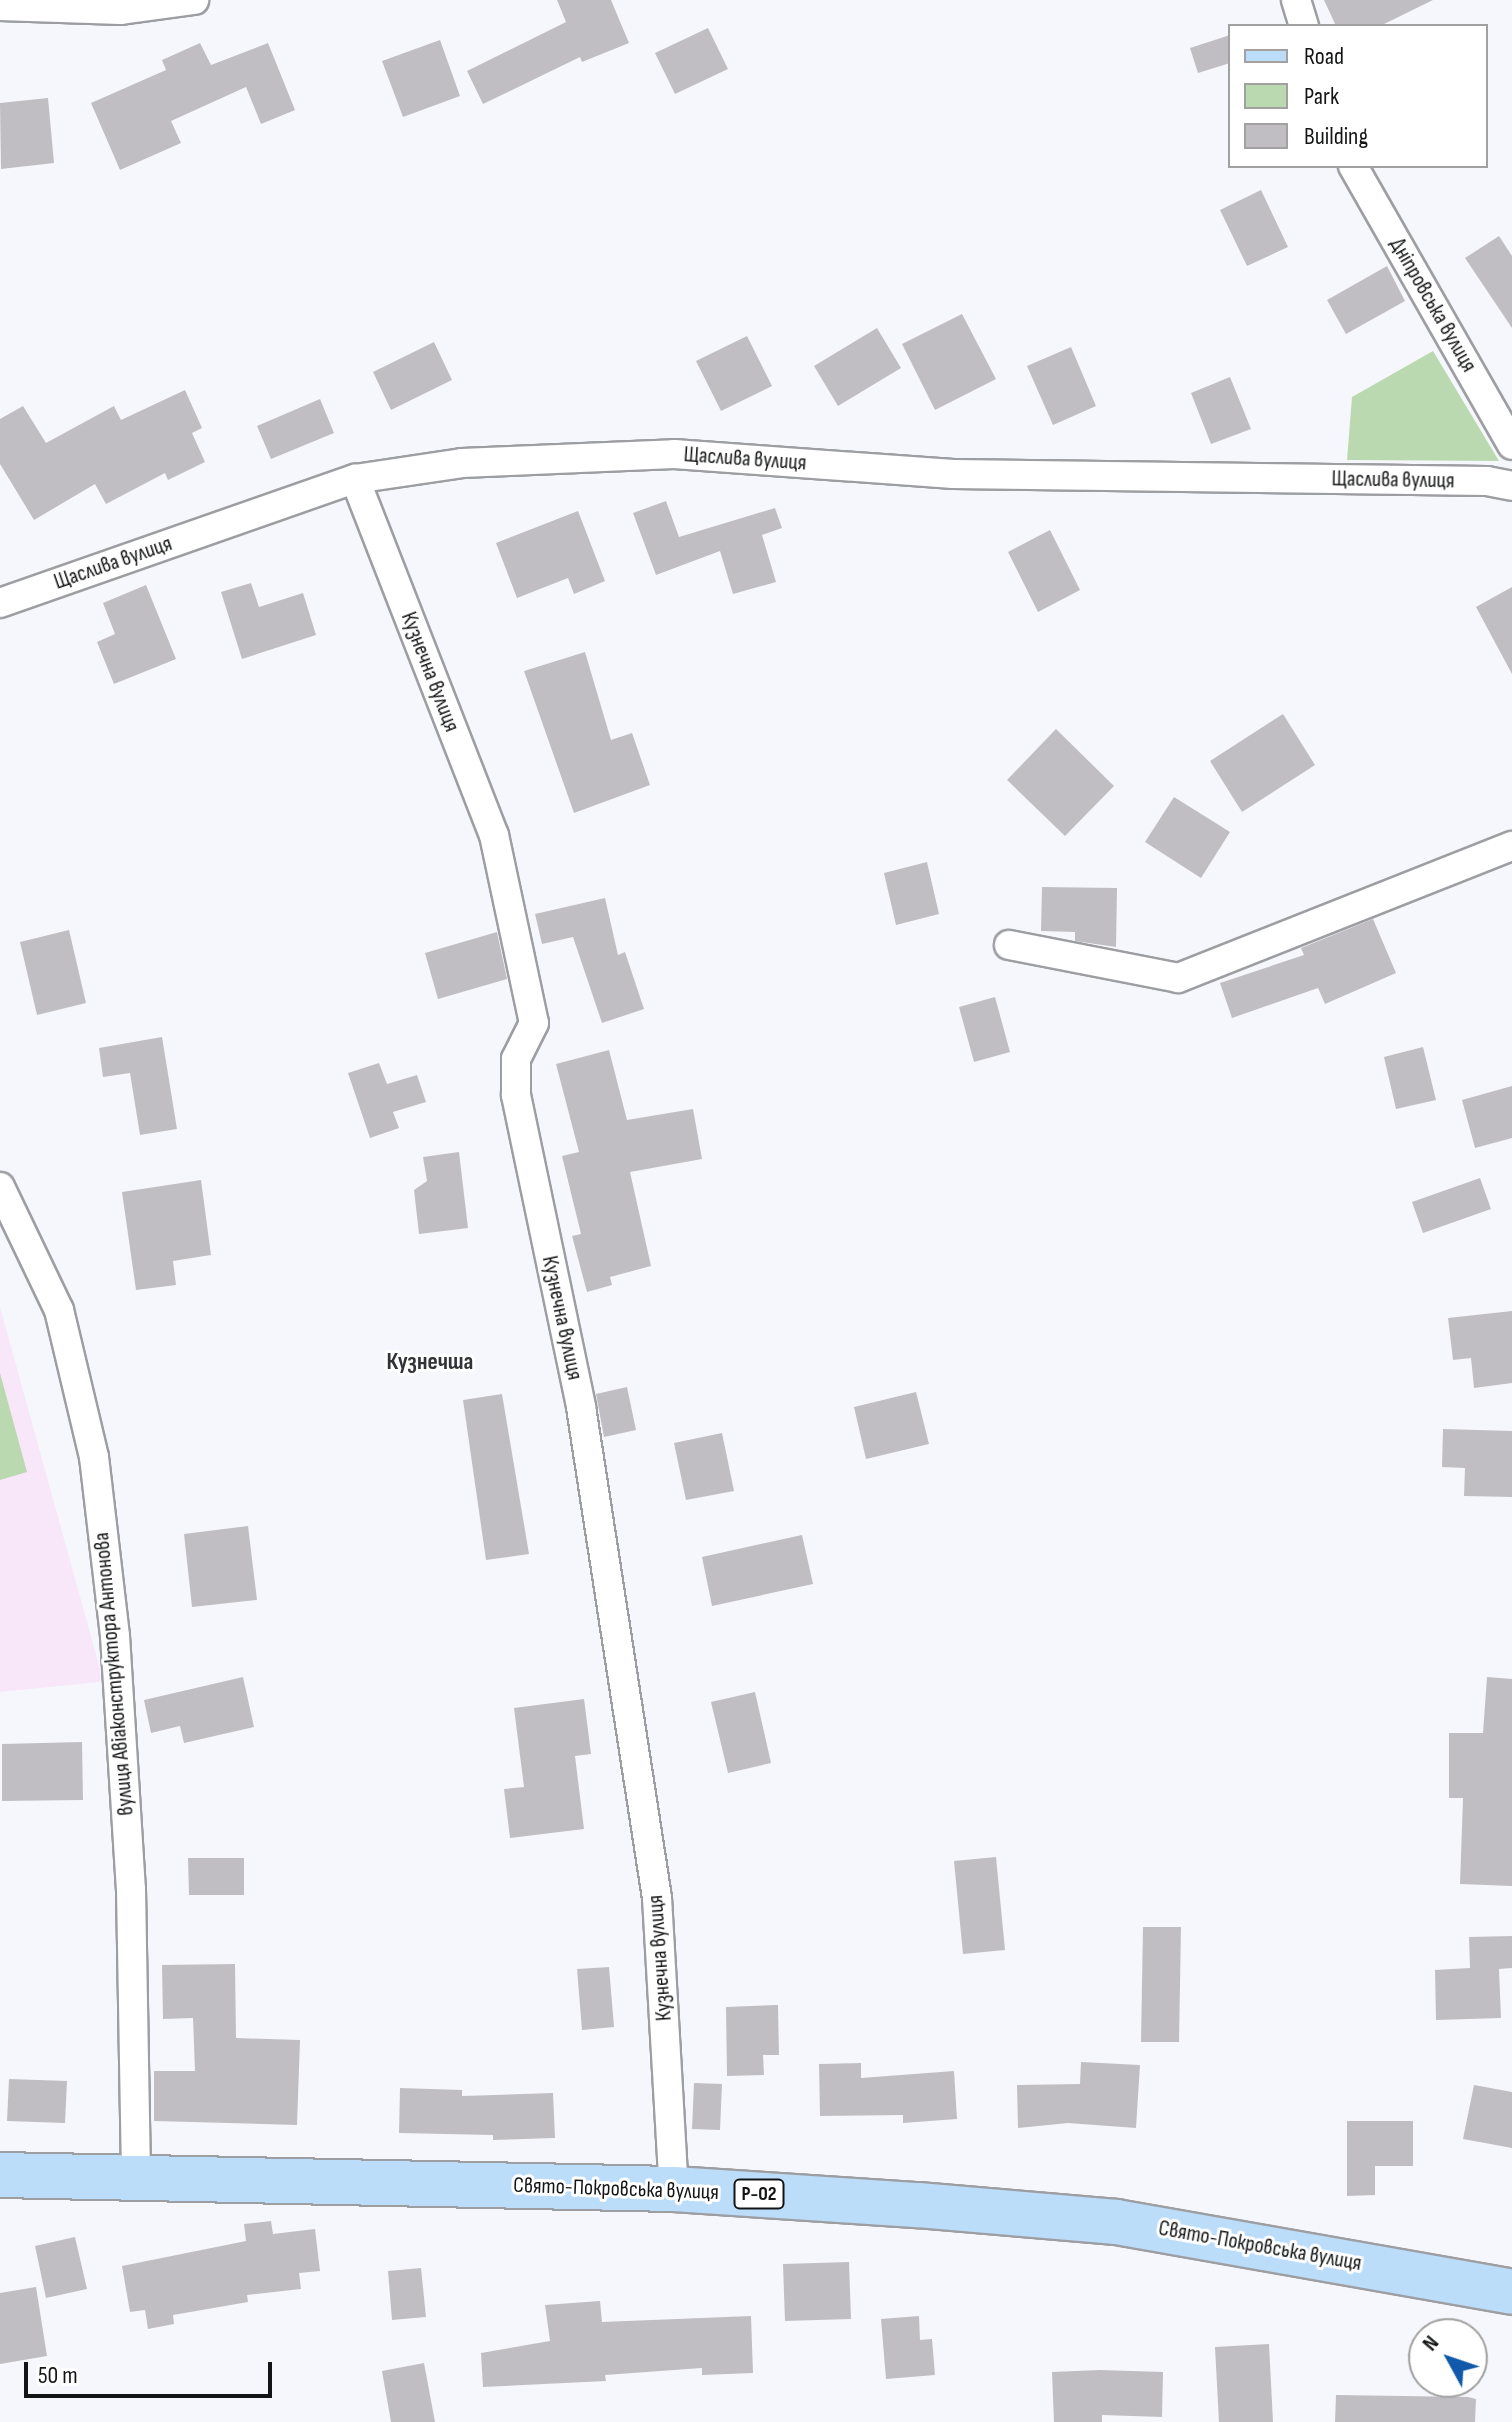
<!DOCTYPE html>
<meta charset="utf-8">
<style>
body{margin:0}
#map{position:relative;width:1512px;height:2422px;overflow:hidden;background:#f6f7fc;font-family:"Sofia Sans Condensed",sans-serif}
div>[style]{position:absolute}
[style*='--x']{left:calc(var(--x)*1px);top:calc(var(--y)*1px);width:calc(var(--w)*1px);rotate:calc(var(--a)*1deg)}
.education>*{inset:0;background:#f8e7f8}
.green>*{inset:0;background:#bbd9b0}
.building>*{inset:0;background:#c1bec3}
.roads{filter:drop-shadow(2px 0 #9d9ea2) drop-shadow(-2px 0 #9d9ea2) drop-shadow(0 2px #9d9ea2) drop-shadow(0 -2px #9d9ea2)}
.minor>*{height:28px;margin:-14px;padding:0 14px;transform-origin:14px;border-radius:14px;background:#fff}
.primary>*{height:44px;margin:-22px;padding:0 22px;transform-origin:22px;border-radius:22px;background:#bcddfa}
span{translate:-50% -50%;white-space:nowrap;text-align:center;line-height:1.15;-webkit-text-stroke:6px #fff;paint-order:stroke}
.shield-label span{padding:2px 6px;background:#fff;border:2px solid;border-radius:6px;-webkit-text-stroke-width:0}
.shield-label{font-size:20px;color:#131415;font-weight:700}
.street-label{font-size:22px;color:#131415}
.neighbourhood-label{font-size:24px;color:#323336;font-weight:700}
.legend{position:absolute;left:1228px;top:24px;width:260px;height:144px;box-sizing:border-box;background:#fff;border:2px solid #a1a1a1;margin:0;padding:10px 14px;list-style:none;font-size:24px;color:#131415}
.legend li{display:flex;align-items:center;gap:16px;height:40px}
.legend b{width:40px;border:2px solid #a1a1a1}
.north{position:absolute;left:1408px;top:2318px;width:80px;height:80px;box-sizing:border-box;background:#fff;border:2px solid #a1a1a1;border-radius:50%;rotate:310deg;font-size:22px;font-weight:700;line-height:32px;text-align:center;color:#131415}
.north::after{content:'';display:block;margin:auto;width:28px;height:36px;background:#115aa9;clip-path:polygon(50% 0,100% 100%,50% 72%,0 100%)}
.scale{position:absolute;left:24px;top:2362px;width:248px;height:36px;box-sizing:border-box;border:4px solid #131415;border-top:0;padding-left:10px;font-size:24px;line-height:28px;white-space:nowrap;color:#131415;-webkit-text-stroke:6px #fff;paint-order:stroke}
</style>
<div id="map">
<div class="education">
<i style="clip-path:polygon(0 1307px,100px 1669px,100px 1682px,0 1692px)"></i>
</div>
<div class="green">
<i style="clip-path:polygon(1433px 351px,1499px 461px,1347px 460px,1352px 397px)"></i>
<i style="clip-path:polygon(0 1373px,27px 1472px,0 1480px)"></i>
</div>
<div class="building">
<i style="clip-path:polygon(557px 0,611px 0,629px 43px,582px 62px,580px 57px,483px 104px,467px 71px,566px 22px)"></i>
<i style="clip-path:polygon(1324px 0,1433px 0,1380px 26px,1336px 26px)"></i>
<i style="clip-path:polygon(708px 28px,728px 69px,675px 94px,655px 53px)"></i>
<i style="clip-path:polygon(1230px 35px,1230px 63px,1198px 73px,1190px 48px)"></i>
<i style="clip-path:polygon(440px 40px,460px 96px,403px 117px,382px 61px)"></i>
<i style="clip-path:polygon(200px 43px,211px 65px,268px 43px,295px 110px,261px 124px,246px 87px,171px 121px,181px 143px,120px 170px,91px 103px,166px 70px,162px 60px)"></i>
<i style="clip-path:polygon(48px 98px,54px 163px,1px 169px,0 103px)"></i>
<i style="clip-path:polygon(1261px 190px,1288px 247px,1247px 266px,1220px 210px)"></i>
<i style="clip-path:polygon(1499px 236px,1512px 256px,1512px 328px,1465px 258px)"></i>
<i style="clip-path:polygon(1387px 266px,1405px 301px,1346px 334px,1327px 300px)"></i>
<i style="clip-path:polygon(962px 314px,996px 379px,935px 410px,902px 344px)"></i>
<i style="clip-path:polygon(877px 328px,901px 368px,838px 406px,814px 366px)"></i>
<i style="clip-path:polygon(747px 336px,772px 386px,721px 411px,696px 361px)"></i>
<i style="clip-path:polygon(434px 342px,452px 380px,391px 410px,373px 372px)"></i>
<i style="clip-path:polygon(1071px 347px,1096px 406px,1053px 425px,1027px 366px)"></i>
<i style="clip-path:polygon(1230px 377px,1251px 429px,1211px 444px,1191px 393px)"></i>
<i style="clip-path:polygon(185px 390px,202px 428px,192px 433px,205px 462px,168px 480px,165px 473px,106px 504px,95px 484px,34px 520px,0 464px,0 419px,23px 406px,46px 443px,114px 406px,121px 420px)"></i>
<i style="clip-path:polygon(320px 399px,334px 433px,271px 459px,257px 426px)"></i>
<i style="clip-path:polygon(666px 501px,679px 537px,775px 508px,782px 528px,762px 535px,776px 582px,733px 594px,720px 551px,656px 575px,633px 513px)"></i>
<i style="clip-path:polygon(578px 511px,605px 581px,574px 594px,568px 578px,517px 598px,496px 543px)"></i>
<i style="clip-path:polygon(1050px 530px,1080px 590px,1038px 612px,1008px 552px)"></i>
<i style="clip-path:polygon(251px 583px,259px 607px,303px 593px,316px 635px,242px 659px,221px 592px)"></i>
<i style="clip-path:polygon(146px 585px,176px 659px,114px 684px,97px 642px,115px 634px,103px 603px)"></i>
<i style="clip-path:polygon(1512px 587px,1512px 674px,1476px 607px)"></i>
<i style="clip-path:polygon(585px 652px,611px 740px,632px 733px,650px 785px,574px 813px,524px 671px)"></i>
<i style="clip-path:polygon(1283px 714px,1315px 765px,1242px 812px,1210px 761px)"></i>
<i style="clip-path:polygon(1056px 729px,1114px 786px,1065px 836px,1007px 780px)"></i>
<i style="clip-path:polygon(1174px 797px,1230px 832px,1201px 878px,1145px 842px)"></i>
<i style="clip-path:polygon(927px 862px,939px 914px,896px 925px,884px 873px)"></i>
<i style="clip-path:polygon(1042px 887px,1117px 888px,1116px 947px,1075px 941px,1075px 932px,1041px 931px)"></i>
<i style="clip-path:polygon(605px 898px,618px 955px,625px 952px,644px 1009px,602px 1023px,573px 937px,542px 944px,535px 914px)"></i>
<i style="clip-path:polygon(1373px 919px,1396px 973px,1325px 1004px,1318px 988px,1232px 1018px,1220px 983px,1304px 955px,1301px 948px)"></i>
<i style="clip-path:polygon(69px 930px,86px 1003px,37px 1015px,20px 942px)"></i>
<i style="clip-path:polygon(497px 932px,507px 979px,438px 999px,425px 953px)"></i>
<i style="clip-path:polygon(995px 997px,1010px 1052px,974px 1062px,959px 1007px)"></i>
<i style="clip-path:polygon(162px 1037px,177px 1129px,140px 1135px,130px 1073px,103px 1077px,99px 1048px)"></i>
<i style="clip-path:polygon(1423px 1047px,1436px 1100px,1396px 1109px,1384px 1057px)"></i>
<i style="clip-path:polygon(609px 1050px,627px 1120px,693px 1109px,702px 1159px,630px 1172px,651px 1266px,610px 1277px,612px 1285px,587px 1292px,572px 1236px,581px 1234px,562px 1156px,579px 1152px,556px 1064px)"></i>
<i style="clip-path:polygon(379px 1063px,387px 1084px,417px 1075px,426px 1102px,393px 1112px,399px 1128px,370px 1138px,348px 1073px)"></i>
<i style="clip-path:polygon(1512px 1086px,1512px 1138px,1475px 1148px,1462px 1100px)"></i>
<i style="clip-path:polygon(459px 1152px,468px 1228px,419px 1234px,414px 1190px,427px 1181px,423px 1157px)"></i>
<i style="clip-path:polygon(1480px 1178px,1491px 1209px,1423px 1233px,1412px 1202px)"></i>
<i style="clip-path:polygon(201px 1180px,211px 1255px,173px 1261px,176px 1285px,136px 1290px,122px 1192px)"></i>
<i style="clip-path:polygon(1512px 1311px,1512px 1383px,1474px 1388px,1471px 1358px,1453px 1360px,1448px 1318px)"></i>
<i style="clip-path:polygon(627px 1387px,636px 1430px,604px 1437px,596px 1394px)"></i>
<i style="clip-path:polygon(916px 1392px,929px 1444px,866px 1459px,854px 1407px)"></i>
<i style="clip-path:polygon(502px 1394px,529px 1554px,486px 1560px,463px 1400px)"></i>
<i style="clip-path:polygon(1443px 1429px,1512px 1431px,1512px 1497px,1464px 1496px,1465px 1468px,1442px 1467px)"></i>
<i style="clip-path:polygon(722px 1433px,734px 1491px,686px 1500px,674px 1443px)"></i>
<i style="clip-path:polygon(248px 1526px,257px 1600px,192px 1607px,184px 1534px)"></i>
<i style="clip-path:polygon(802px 1535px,813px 1584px,712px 1606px,702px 1557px)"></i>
<i style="clip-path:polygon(243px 1677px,254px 1727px,184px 1743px,180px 1726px,151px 1733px,144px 1700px)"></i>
<i style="clip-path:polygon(1487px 1677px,1512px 1679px,1512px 1886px,1460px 1884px,1463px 1798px,1449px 1798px,1449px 1733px,1483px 1733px)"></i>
<i style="clip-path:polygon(755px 1692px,771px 1763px,728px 1773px,711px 1702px)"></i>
<i style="clip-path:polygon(584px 1699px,591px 1754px,575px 1756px,584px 1829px,510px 1838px,504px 1789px,524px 1787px,514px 1708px)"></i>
<i style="clip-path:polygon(82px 1742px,83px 1800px,2px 1801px,2px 1744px)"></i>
<i style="clip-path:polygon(996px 1857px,1005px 1950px,963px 1954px,954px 1861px)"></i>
<i style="clip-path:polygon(188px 1858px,244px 1858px,244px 1895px,189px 1895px)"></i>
<i style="clip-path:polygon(1143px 1927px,1181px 1927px,1179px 2042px,1141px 2042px)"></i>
<i style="clip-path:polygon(1512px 1936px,1512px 1968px,1499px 1969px,1501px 2018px,1436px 2020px,1435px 1970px,1470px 1968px,1469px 1937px)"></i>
<i style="clip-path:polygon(235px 1964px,236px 2038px,300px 2040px,297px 2125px,154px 2121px,154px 2071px,195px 2071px,193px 2018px,163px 2019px,162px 1965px)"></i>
<i style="clip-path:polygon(609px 1967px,614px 2027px,582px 2030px,577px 1969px)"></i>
<i style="clip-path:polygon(778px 2005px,779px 2055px,763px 2055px,764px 2075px,727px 2076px,726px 2007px)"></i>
<i style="clip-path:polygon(1081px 2062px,1140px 2065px,1136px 2128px,1068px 2123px,1018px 2128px,1017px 2085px,1080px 2084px)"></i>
<i style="clip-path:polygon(861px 2063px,861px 2078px,954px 2071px,957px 2119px,903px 2123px,903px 2115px,820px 2116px,819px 2064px)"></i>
<i style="clip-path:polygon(9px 2079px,67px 2081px,65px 2123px,7px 2121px)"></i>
<i style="clip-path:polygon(694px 2083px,722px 2084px,720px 2130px,692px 2129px)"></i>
<i style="clip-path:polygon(1474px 2085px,1512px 2092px,1512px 2148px,1463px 2139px)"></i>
<i style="clip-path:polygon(400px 2088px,462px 2090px,462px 2096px,553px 2093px,555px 2138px,493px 2140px,493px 2135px,399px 2133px)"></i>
<i style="clip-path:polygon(1347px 2121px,1413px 2121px,1413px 2166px,1375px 2166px,1375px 2195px,1347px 2196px)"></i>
<i style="clip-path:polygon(271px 2221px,273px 2234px,315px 2229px,320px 2271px,299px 2273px,301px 2289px,247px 2295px,248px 2302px,173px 2315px,174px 2324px,148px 2329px,145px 2310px,130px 2312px,122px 2266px,246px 2241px,244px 2224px)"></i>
<i style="clip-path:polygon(75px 2237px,87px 2289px,46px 2298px,35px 2246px)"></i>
<i style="clip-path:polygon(849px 2262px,851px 2319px,785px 2321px,783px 2264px)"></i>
<i style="clip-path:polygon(421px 2268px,426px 2317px,392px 2320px,388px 2271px)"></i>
<i style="clip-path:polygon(36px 2287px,47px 2356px,0 2364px,0 2293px)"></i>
<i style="clip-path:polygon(600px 2301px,602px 2322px,751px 2316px,753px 2373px,702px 2375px,702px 2368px,605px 2375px,606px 2381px,483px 2387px,481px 2353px,550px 2341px,545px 2305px)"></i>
<i style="clip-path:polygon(919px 2316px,920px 2340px,932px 2339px,935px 2375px,886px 2379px,881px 2319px)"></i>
<i style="clip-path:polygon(1269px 2344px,1273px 2422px,1219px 2422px,1215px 2347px)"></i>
<i style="clip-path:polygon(424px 2363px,435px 2422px,391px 2422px,382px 2371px)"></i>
<i style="clip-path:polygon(1100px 2370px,1163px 2372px,1162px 2417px,1102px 2415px,1102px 2422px,1054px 2422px,1052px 2372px)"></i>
<i style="clip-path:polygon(1336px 2395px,1468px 2397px,1476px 2399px,1475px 2422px,1335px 2422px)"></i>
</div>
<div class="roads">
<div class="minor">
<i style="--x:1296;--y:0;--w:27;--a:73"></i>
<i style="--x:0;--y:6;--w:121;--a:1.9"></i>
<i style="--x:121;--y:10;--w:74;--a:-7.8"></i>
<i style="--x:1353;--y:166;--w:321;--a:60.3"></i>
<i style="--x:355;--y:479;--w:382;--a:68.7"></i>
<i style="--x:494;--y:835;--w:192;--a:78"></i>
<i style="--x:534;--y:1023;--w:40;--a:116.6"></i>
<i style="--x:516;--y:1059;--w:36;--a:90"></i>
<i style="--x:516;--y:1095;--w:319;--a:78.2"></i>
<i style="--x:581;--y:1407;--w:497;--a:81.2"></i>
<i style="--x:657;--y:1898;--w:291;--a:86.7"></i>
<i style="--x:0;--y:603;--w:376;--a:-19.3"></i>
<i style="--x:355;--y:479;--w:108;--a:-8.5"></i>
<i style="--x:462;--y:463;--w:212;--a:-2.4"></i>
<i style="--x:674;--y:454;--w:280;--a:4.1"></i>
<i style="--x:953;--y:474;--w:534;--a:0.75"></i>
<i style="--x:1487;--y:481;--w:25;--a:11"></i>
<i style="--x:1009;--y:945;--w:172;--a:11"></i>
<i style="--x:1178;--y:978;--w:359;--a:-21.6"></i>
<i style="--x:0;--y:1187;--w:136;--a:64.4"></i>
<i style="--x:59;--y:1310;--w:151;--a:76.6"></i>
<i style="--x:94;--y:1457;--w:180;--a:83.3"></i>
<i style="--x:115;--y:1636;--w:254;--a:86.4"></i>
<i style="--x:131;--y:1889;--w:291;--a:89"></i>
</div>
<div class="primary">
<i style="--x:0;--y:2175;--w:674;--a:1.19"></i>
<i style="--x:674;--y:2189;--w:245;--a:3.8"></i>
<i style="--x:918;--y:2205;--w:199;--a:4.9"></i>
<i style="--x:1116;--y:2222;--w:402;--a:10"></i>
</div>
</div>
<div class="shield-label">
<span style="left:759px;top:2194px">Р-02</span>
</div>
<div class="street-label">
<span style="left:1433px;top:305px;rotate:60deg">Дніпровська вулиця</span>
<span style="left:745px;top:459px;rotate:4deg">Щаслива вулиця</span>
<span style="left:1393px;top:480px;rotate:1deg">Щаслива вулиця</span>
<span style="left:113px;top:563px;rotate:-19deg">Щаслива вулиця</span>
<span style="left:430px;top:672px;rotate:69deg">Кузнечна вулиця</span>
<span style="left:562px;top:1318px;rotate:78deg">Кузнечна вулиця</span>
<span style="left:114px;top:1674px;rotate:-95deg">вулиця Авіаконструктора Антонова</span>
<span style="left:660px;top:1958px;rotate:-94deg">Кузнечна вулиця</span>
<span style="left:616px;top:2189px;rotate:2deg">Свято-Покровська вулиця</span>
<span style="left:1260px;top:2246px;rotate:10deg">Свято-Покровська вулиця</span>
</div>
<div class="neighbourhood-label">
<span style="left:430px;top:1362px">Кузнечша</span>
</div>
<ul class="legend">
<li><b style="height:10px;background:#bcddfa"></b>Road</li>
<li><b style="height:22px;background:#bbd9b0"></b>Park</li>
<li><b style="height:22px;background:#c1bec3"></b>Building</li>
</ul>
<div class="north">N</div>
<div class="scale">50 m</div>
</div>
